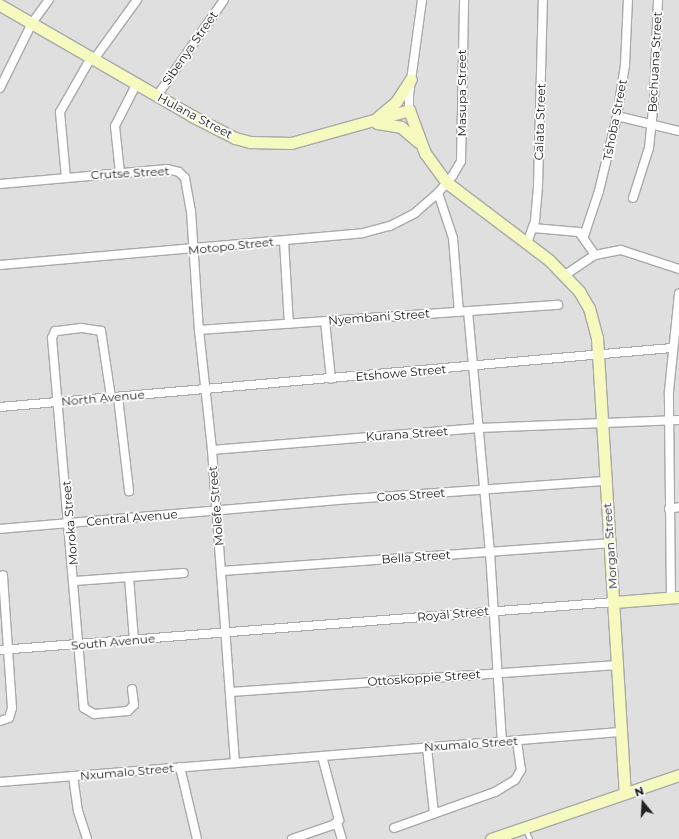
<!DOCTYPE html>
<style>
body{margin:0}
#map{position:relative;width:679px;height:839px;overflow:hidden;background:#f2efe9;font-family:Montserrat,sans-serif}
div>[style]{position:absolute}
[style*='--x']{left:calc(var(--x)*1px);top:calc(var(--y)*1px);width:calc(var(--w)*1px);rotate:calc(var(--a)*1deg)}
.residential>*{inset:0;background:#e0dfdf}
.roads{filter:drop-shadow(1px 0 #a9a9a9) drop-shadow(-1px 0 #a9a9a9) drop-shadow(0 1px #a9a9a9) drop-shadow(0 -1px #a9a9a9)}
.lane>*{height:4px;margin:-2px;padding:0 2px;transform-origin:2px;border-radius:2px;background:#fff}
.street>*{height:8px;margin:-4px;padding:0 4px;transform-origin:4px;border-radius:4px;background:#fff}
.secondary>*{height:11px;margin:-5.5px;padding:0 5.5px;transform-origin:5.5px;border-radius:5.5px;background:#f7fabf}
span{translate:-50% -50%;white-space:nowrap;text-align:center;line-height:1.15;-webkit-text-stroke:3.5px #fff;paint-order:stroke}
.street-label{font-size:12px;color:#222}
.north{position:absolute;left:623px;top:783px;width:40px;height:40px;-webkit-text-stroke:3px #fff;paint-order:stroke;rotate:342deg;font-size:11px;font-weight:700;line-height:16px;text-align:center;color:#222}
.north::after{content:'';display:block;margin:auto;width:14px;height:18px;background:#222;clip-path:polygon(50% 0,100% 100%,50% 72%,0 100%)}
</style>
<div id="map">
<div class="residential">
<i style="clip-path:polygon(0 0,679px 0,679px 839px,0 839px)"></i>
</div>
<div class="roads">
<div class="lane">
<i style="--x:525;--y:828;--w:12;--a:66"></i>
</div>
<div class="street">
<i style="--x:95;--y:58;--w:72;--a:-54.1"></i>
<i style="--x:0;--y:88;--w:72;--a:-63.8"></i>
<i style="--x:32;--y:23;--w:29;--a:-54"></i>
<i style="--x:157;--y:96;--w:117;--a:-55.1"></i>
<i style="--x:409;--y:110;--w:15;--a:-90"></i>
<i style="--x:409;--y:95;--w:96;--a:-82.2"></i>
<i style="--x:617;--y:116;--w:64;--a:13.6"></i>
<i style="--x:120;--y:173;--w:47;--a:-96.1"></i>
<i style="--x:115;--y:126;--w:48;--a:-62.9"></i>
<i style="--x:66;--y:178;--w:66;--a:-95.2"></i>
<i style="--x:60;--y:112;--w:64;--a:-60.3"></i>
<i style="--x:0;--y:184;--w:168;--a:-5.1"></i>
<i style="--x:167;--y:169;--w:12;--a:14"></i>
<i style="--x:179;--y:172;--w:8;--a:45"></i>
<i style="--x:185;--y:178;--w:34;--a:80"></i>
<i style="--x:191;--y:211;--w:119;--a:86.2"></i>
<i style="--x:199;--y:330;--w:121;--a:83.8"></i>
<i style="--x:212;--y:450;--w:314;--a:85.8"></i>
<i style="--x:438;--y:193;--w:47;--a:71.6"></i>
<i style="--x:453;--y:238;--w:74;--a:85.4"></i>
<i style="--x:633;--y:198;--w:52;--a:-72.3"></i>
<i style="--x:649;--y:148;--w:48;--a:-84.1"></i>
<i style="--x:654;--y:100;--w:100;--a:-87.7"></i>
<i style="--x:533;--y:228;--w:46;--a:5"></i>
<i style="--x:579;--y:232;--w:28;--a:55"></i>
<i style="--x:584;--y:236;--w:47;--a:-71.6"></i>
<i style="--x:599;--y:191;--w:77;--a:-76.5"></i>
<i style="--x:617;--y:116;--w:52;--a:-81.1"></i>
<i style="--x:625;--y:65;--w:65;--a:-87.4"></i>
<i style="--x:284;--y:241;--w:83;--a:86.6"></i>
<i style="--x:527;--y:243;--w:23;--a:-70"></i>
<i style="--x:535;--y:221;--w:35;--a:-85"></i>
<i style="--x:538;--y:186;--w:186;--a:-88.5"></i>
<i style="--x:0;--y:265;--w:364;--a:-5"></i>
<i style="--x:363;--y:233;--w:28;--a:-15"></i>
<i style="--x:390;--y:226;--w:28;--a:-27"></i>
<i style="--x:415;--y:213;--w:30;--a:-41"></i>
<i style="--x:438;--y:193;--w:23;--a:-50"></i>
<i style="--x:453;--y:175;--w:16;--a:-60"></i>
<i style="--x:461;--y:161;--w:161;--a:-88.9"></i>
<i style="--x:565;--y:275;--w:36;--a:-34"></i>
<i style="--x:595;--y:255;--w:26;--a:-11"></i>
<i style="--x:621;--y:250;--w:61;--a:18.1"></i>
<i style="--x:468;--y:311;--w:242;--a:84.8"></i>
<i style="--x:490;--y:552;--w:190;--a:86.4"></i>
<i style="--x:325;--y:321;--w:58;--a:84.1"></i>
<i style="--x:199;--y:330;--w:360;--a:-4"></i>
<i style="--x:111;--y:397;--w:67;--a:-98.6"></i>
<i style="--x:101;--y:331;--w:20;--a:-171"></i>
<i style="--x:81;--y:328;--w:26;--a:173"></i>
<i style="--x:55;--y:331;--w:8;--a:113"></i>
<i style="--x:52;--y:338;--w:371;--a:85.1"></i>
<i style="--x:84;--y:708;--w:12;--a:31"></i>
<i style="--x:94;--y:714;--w:34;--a:-5"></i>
<i style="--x:128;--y:711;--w:8;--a:-45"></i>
<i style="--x:134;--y:705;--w:16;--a:-97"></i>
<i style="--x:118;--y:397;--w:95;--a:83.3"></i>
<i style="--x:0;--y:407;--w:675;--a:-5.02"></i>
<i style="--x:212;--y:450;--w:268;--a:-4.7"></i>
<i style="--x:479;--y:428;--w:200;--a:-2.3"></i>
<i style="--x:669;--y:509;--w:10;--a:-11"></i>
<i style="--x:0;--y:529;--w:353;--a:-4.9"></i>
<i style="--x:352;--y:499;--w:255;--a:-4.1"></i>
<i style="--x:222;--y:571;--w:389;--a:-4.1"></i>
<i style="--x:129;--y:577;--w:63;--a:85.5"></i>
<i style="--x:75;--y:581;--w:109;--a:-4.2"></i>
<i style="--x:671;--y:598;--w:207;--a:-90.6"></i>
<i style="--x:669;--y:391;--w:98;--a:-84.1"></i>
<i style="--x:0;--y:650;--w:616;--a:-4.47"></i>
<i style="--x:231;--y:692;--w:387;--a:-4"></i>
<i style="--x:0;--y:721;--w:9;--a:-18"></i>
<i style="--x:9;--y:718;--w:10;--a:-73"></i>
<i style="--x:12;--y:708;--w:133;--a:-93.9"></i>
<i style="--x:427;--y:748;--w:66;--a:83.9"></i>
<i style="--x:180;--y:767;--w:74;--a:76.7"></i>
<i style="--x:73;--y:776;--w:35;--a:82"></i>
<i style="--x:78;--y:811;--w:29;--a:72"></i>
<i style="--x:0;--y:782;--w:622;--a:-4.61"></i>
<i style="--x:337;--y:823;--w:17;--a:73"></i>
<i style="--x:394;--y:828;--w:107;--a:-19.6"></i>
<i style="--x:495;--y:792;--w:23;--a:-31"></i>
<i style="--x:515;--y:780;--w:12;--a:-59"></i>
<i style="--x:521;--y:770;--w:29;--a:-98"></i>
<i style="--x:292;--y:839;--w:43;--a:-18.9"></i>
<i style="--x:333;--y:825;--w:8;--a:-40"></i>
<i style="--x:339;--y:820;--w:66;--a:-104.9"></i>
</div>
<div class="secondary">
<i style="--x:0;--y:5;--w:222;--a:30"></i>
<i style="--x:192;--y:116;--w:48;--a:27.1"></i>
<i style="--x:235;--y:138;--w:16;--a:15"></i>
<i style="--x:250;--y:142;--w:41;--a:1.4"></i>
<i style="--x:291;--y:143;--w:123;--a:-15.6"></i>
<i style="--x:409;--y:110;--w:46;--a:69.6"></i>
<i style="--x:425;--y:153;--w:36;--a:54"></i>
<i style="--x:446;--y:182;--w:129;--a:37.1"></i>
<i style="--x:549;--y:260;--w:43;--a:45.9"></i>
<i style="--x:579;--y:291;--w:20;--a:60"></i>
<i style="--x:589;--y:308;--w:31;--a:75"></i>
<i style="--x:597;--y:338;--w:455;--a:86.5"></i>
<i style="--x:378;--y:117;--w:23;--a:-40"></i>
<i style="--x:396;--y:102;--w:27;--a:-57"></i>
<i style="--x:377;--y:123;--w:24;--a:9"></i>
<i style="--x:401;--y:127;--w:23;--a:41"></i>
<i style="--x:614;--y:602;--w:65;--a:-4.4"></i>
<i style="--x:491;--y:839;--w:199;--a:-18.8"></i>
</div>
</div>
<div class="street-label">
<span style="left:190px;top:48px;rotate:-55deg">Sibenya Street</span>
<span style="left:655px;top:62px;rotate:-87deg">Bechuana Street</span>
<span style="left:462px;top:93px;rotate:-90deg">Masupa Street</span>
<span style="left:195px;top:116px;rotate:28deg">Hulana Street</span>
<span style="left:615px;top:120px;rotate:-79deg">Tshoba Street</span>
<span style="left:540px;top:122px;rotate:-88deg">Calata Street</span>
<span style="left:130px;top:173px;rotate:-3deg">Crutse Street</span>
<span style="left:231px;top:246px;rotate:-6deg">Motopo Street</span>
<span style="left:379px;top:317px;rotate:-4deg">Nyembani Street</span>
<span style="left:401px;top:373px;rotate:-5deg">Etshowe Street</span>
<span style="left:103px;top:398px;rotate:-5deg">North Avenue</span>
<span style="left:407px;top:434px;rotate:-4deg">Kurana Street</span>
<span style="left:411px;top:495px;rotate:-4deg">Coos Street</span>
<span style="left:216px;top:506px;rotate:-95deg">Molefe Street</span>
<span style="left:132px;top:518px;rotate:-5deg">Central Avenue</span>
<span style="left:70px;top:523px;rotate:-95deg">Moroka Street</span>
<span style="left:610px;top:546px;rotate:-94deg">Morgan Street</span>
<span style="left:416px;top:557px;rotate:-4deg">Bella Street</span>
<span style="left:453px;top:614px;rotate:-5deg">Royal Street</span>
<span style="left:113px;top:642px;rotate:-5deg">South Avenue</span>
<span style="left:424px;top:678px;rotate:-4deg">Ottoskoppie Street</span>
<span style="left:471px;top:744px;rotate:-4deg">Nxumalo Street</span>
<span style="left:127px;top:772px;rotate:-5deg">Nxumalo Street</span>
</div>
<div class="north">N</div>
</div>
